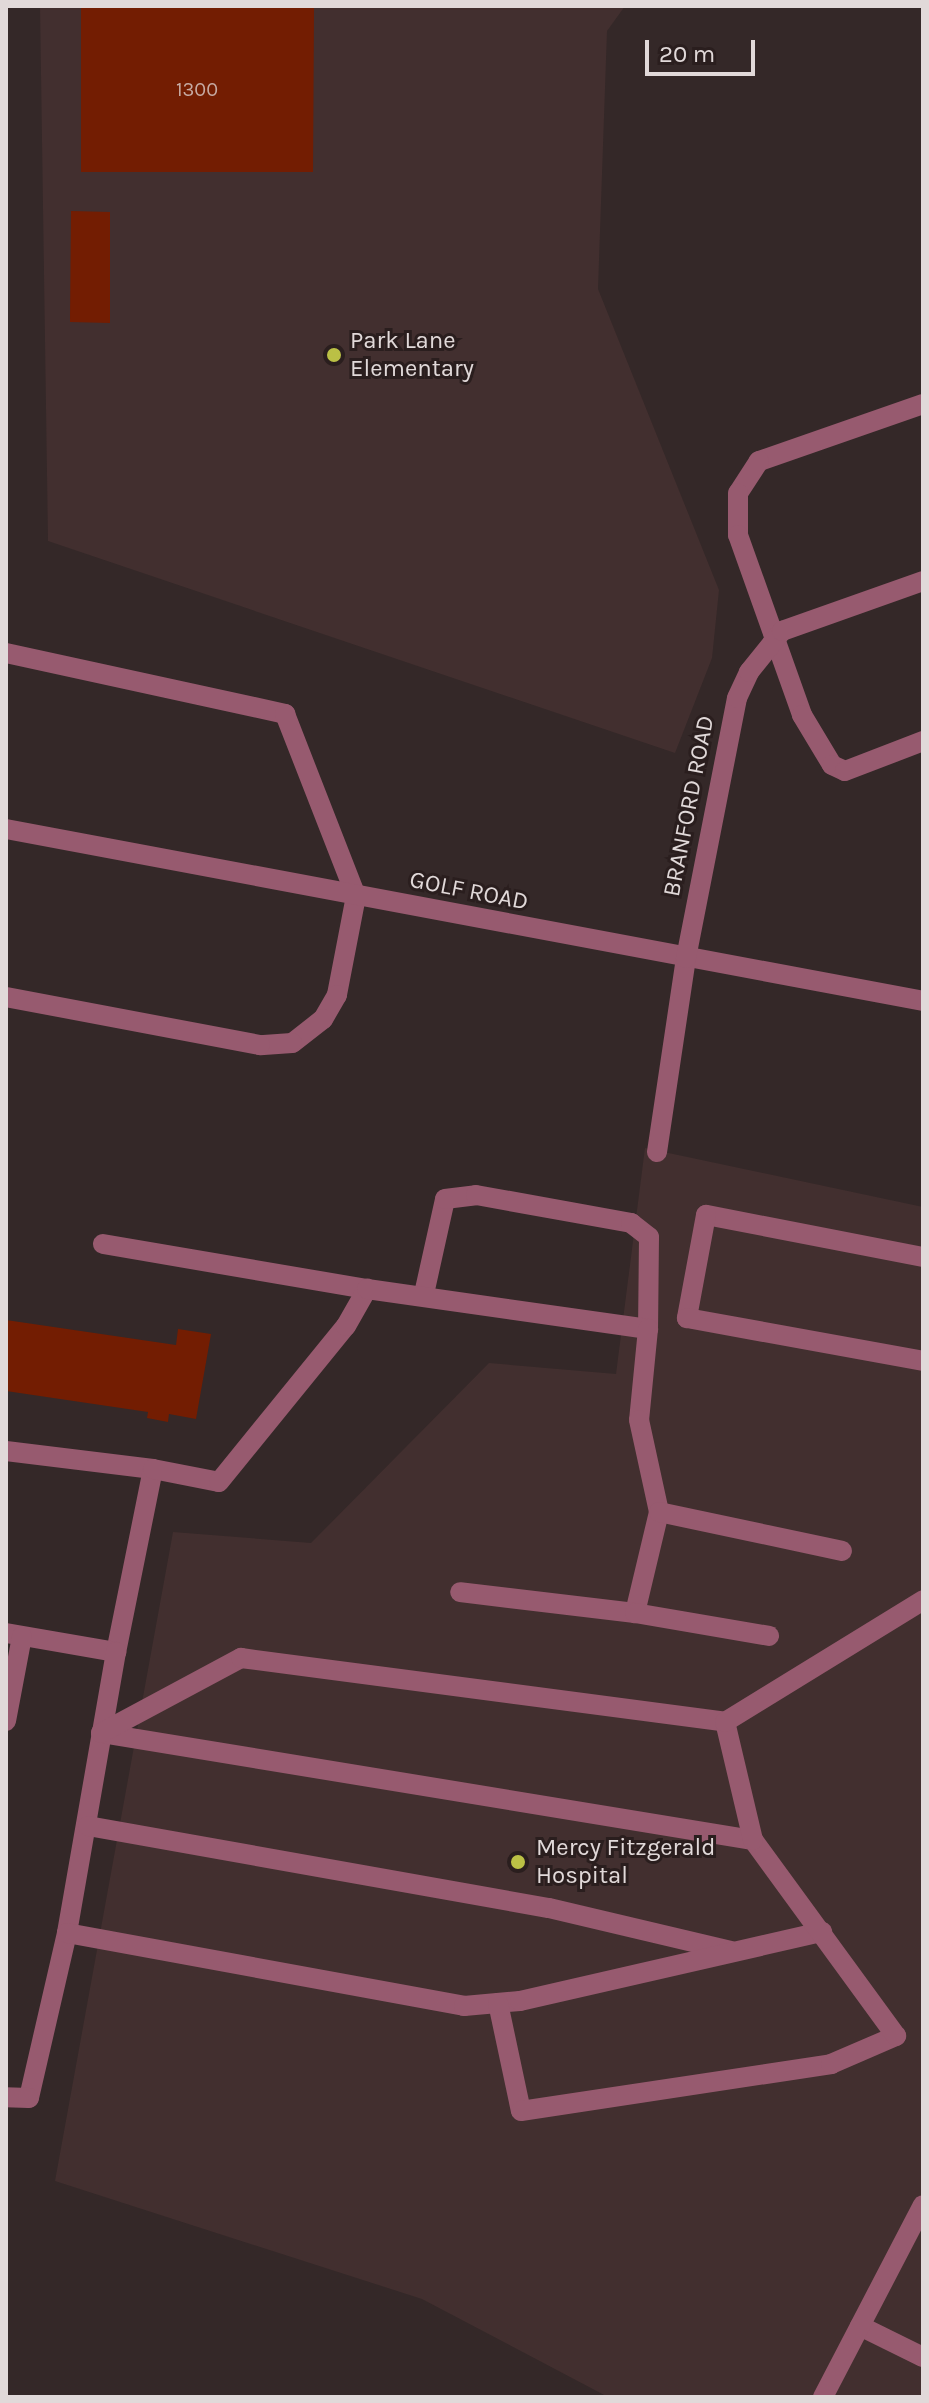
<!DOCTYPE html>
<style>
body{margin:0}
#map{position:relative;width:929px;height:2403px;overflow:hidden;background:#342828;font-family:Karla,sans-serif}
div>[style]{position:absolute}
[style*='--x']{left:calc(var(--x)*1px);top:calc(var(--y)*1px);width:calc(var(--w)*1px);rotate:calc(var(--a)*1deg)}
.built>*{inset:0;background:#422f2f}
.building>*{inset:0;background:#731d02}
.minor>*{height:20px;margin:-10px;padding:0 10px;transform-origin:10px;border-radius:10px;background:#975a6f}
.dots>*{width:22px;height:22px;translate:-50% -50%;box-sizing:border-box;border:4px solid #2a1e1e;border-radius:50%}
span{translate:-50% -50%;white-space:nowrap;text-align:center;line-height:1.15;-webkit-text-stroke:6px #2a1e1e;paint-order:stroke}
.number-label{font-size:20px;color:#c6aaa3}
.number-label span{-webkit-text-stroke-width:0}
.poi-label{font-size:24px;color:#e1d9d9}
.left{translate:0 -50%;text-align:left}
.street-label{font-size:24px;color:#e1d9d9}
.frame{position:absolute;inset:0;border:8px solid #e1d9d9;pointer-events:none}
.scale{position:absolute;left:645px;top:40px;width:110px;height:36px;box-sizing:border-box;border:4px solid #e1d9d9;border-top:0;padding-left:10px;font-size:24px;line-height:28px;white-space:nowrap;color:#e1d9d9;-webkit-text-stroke:6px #2a1e1e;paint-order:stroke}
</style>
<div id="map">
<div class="built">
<i style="clip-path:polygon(40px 6px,625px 6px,607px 31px,598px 289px,719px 590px,712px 658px,675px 753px,48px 541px)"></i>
<i style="clip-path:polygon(645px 1148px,923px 1207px,923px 2397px,608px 2397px,422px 2299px,55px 2181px,173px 1532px,311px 1543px,489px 1363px,616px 1374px)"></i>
</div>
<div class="building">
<i style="clip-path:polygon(81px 6px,314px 6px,313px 172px,81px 172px)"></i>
<i style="clip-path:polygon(71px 211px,110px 212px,110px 323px,70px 322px)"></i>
<i style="clip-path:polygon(6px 1320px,176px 1345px,178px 1329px,211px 1334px,196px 1419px,169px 1414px,168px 1422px,147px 1418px,148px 1412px,6px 1391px)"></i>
</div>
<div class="minor">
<i style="--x:923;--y:404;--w:174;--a:160.8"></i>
<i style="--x:759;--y:461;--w:38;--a:123"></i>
<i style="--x:738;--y:493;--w:42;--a:90"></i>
<i style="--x:738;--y:535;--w:191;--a:70.4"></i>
<i style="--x:802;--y:715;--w:58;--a:59"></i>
<i style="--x:832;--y:765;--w:14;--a:25"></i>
<i style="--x:845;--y:771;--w:84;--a:-21"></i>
<i style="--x:6;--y:653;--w:286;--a:12.3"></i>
<i style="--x:285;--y:714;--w:195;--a:68.7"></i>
<i style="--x:356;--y:896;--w:101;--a:100.9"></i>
<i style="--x:337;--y:995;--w:28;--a:120"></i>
<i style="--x:323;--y:1019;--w:39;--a:142"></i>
<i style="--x:292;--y:1043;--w:32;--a:176"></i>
<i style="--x:260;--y:1045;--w:258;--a:-169.3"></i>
<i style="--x:6;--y:829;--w:933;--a:10.62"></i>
<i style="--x:657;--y:1152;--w:196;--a:-81.5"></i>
<i style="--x:686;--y:958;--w:265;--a:-78.9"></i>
<i style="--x:737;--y:698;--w:29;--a:-65"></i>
<i style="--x:749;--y:672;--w:53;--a:-51.2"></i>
<i style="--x:782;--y:631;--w:150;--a:-19.5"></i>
<i style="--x:103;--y:1244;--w:268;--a:9.7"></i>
<i style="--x:923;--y:1257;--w:221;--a:-169"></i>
<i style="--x:706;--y:1215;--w:105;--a:100.5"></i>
<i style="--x:687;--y:1318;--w:240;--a:10.3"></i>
<i style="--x:424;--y:1294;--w:97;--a:-77.5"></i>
<i style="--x:445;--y:1199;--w:31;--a:-7"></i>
<i style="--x:476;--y:1195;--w:158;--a:10.2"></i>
<i style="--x:631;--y:1223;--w:23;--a:38"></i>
<i style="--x:649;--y:1237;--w:92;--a:90.6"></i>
<i style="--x:6;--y:1451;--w:148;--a:7"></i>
<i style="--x:153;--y:1469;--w:187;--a:101.4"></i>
<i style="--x:153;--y:1469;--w:67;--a:11.1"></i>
<i style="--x:219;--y:1482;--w:201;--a:-50.9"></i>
<i style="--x:346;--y:1326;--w:43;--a:-60.4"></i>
<i style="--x:367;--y:1289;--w:284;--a:8.1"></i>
<i style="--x:648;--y:1329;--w:91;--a:95.6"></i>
<i style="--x:639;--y:1420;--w:94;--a:77.7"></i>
<i style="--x:659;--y:1512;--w:104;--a:103.4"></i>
<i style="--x:635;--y:1613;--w:176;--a:-173.2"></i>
<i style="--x:659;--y:1512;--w:187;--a:12"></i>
<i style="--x:635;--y:1613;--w:136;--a:9.7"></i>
<i style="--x:6;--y:1633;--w:112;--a:9.8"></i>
<i style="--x:116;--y:1652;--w:285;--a:99.9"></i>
<i style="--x:67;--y:1933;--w:169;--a:103"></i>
<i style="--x:29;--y:2098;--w:23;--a:-178"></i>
<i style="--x:6;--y:1721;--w:86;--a:-79.3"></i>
<i style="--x:101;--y:1733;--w:661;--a:9.32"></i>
<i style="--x:101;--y:1733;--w:159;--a:-28.2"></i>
<i style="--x:241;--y:1658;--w:488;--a:7.5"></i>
<i style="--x:88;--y:1826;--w:468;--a:10.1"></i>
<i style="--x:549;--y:1908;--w:187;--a:13.3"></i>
<i style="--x:67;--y:1933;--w:404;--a:10.4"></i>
<i style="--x:464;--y:2006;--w:56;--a:-5.1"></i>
<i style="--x:520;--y:2001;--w:310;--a:-12.9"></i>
<i style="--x:498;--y:2003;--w:110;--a:78"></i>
<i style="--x:521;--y:2111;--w:314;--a:-8.6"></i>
<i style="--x:831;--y:2064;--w:71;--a:-23.3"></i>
<i style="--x:896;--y:2036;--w:243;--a:-126.1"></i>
<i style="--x:753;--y:1840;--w:121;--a:-103.3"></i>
<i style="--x:725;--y:1722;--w:233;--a:-31.6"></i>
<i style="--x:860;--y:2326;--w:70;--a:26.2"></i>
<i style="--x:823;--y:2397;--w:216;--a:-62.5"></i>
</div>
<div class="dots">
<i style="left:334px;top:355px;background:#bbc045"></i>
<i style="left:518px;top:1862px;background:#bbc045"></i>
</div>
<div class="number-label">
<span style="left:197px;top:89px">1300</span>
</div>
<div class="poi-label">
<span class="left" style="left:350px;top:355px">Park Lane<br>Elementary</span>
<span class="left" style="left:536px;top:1862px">Mercy Fitzgerald<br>Hospital</span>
</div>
<div class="street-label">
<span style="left:689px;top:806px;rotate:-79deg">BRANFORD ROAD</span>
<span style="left:469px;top:891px;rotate:11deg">GOLF ROAD</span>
</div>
<div class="frame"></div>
<div class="scale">20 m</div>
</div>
